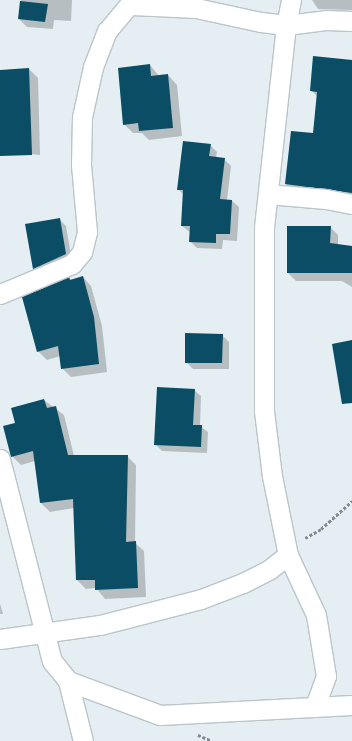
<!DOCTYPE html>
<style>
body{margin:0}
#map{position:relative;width:352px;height:741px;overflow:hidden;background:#e4eef3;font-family:"Source Sans 3",sans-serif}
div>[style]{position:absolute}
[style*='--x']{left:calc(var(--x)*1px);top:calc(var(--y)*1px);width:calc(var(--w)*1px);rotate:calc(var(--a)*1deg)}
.shadow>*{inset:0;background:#0003}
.building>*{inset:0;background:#0a4d65}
.path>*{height:2.5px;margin-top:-1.25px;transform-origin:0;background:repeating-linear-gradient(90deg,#838b8e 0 3px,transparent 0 5px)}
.roads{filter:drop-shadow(1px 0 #bbc5c9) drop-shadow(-1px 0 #bbc5c9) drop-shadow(0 1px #bbc5c9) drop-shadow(0 -1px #bbc5c9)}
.street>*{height:19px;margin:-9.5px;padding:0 9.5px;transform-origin:9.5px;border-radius:9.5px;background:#fff}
span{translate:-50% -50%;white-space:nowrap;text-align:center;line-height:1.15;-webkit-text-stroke:4px #e4eef3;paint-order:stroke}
</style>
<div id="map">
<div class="shadow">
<i style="clip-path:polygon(21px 0,72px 0,71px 21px,54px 20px,53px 29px,27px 27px,19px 19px)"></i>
<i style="clip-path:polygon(312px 0,352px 0,352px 10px,318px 9px)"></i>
<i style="clip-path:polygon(352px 61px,352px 199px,294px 193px,286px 184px,313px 135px,318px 97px,311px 90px)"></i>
<i style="clip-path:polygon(150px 65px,159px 76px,168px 75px,177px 85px,182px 136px,149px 140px,142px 133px,133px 133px,124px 124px)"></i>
<i style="clip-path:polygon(29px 69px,38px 78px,40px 155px,0 151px,0 71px)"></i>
<i style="clip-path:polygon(210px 145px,217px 152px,216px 158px,224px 159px,231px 166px,227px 200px,232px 201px,239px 207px,237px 241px,223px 240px,222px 249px,197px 248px,190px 241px,191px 233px,182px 226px,184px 195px,178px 189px)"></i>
<i style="clip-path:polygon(59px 219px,66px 226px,72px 261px,40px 275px,33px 268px)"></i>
<i style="clip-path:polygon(330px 227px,338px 235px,338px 245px,352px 247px,352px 287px,342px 281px,296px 281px,288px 273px)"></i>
<i style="clip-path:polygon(83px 277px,91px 286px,102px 326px,107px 372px,71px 377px,62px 368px,61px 356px,47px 360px,38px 351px,69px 278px,72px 280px)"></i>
<i style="clip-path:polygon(222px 335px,229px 342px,229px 369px,193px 369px,186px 362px)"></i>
<i style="clip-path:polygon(194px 390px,201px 396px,200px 426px,208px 432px,207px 453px,162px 451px,155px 444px)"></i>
<i style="clip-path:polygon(44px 400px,64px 415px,74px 456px,127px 456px,136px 465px,135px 543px,144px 551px,146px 597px,105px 599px,96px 588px,86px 589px,77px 580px,74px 508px,50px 512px,41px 503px,35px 461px,21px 465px,12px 456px,16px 423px)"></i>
<i style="clip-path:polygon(0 604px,3px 614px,0 614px)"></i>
</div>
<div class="building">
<i style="clip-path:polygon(20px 1px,48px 4px,45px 22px,18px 19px)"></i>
<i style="clip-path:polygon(313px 56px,352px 60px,352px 193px,285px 184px,291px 131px,313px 133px,317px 92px,310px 91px)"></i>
<i style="clip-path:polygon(150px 64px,151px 76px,168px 74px,173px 128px,139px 131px,138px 123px,123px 125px,118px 68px)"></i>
<i style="clip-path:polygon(29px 68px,32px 155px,0 156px,0 70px)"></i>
<i style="clip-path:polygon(183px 141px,211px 144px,209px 156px,225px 158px,220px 199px,232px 200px,230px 234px,216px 234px,216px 243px,189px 242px,190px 226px,181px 226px,183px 190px,177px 190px)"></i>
<i style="clip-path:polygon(60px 218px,66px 254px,33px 269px,25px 224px)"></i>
<i style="clip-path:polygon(287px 226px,331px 226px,330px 243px,352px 246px,352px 273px,287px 273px)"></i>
<i style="clip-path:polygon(83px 276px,94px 317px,99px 364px,61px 369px,58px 346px,37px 352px,22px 297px,69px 277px,70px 280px)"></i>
<i style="clip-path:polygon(185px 333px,223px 334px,222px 363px,185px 363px)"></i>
<i style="clip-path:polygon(352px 340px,352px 403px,342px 404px,332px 344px)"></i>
<i style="clip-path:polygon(157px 387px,195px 389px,193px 425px,202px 425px,201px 447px,154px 445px)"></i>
<i style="clip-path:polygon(44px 399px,47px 408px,56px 406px,68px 455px,128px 455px,126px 542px,136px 541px,138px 588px,95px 590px,95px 580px,76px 580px,73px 499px,40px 503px,33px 451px,11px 457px,3px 426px,15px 423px,11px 408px)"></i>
</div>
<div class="path">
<i style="--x:305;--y:538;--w:18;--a:-29"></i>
<i style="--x:321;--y:529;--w:42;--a:-42.1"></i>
<i style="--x:198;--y:735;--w:15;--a:23"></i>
</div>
<div class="roads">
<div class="street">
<i style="--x:291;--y:0;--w:25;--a:101"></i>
<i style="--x:286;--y:25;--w:204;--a:96.2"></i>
<i style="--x:264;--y:228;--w:183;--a:90"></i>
<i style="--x:264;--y:411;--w:65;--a:83"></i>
<i style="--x:272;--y:476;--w:81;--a:78.6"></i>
<i style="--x:288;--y:555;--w:66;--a:65"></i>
<i style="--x:316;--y:615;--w:62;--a:80.7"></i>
<i style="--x:326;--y:676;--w:33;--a:110"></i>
<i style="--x:132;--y:5;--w:64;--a:2.7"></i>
<i style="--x:196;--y:8;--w:66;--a:12.2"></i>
<i style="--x:261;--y:22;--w:25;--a:7"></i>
<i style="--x:286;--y:25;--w:40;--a:-7.1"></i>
<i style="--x:326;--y:20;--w:26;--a:2"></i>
<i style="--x:268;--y:194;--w:58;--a:4.9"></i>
<i style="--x:326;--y:199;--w:26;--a:11"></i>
<i style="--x:0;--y:294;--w:78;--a:-22.6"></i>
<i style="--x:72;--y:264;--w:16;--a:-50"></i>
<i style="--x:82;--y:252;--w:21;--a:-76"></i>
<i style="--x:87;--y:232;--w:67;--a:-95.1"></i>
<i style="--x:81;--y:165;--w:48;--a:-88.8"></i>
<i style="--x:82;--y:117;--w:51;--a:-77.6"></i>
<i style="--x:93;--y:67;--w:39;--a:-69"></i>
<i style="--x:107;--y:31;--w:40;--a:-50"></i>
<i style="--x:0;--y:459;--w:209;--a:75.6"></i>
<i style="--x:52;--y:661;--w:26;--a:51"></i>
<i style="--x:68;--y:681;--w:98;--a:20.3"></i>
<i style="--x:160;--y:715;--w:192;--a:-3"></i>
<i style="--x:0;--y:639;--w:101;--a:-8"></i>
<i style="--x:100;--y:625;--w:104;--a:-14.4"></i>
<i style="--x:201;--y:599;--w:45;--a:-20.9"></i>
<i style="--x:243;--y:583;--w:30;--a:-27"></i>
<i style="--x:270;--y:569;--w:23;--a:-38"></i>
<i style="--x:68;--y:681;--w:62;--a:76"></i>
</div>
</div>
</div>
